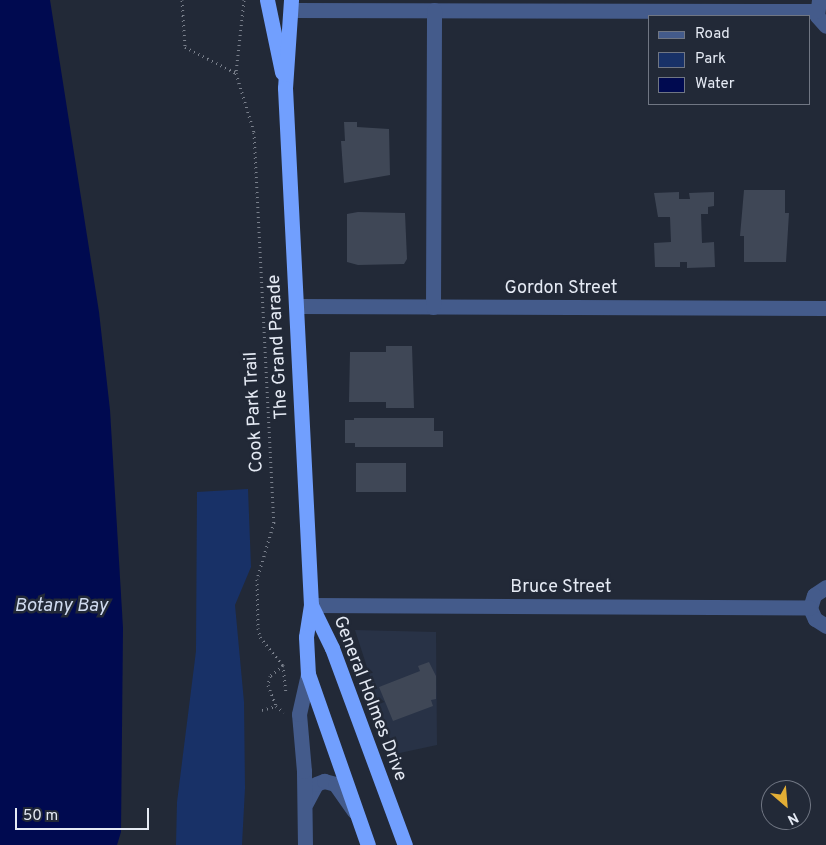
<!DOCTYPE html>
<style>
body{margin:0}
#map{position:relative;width:826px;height:845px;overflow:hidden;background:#222937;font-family:Overpass,sans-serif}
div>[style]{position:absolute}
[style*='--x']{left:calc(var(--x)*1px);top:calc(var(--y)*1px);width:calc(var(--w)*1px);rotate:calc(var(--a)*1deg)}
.built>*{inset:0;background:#283246}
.green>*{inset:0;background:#183167}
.water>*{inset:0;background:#000a50}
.building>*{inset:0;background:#3f4756}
.path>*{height:3px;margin-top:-1.5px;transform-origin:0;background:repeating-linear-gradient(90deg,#7a808c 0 1px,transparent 0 5px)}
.minor>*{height:15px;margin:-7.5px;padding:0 7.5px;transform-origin:7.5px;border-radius:7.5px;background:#445b8b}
.highway>*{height:15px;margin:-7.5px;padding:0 7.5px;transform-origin:7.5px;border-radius:7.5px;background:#719ffe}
span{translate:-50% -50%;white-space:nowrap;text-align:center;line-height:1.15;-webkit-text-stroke:5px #222937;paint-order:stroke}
.street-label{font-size:18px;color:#e5eaf4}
.water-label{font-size:19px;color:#d0dbf0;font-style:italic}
.legend{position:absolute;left:648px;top:15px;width:162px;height:90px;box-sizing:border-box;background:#222937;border:1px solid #707683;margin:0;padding:6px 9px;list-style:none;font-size:15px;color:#e5eaf4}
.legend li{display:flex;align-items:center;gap:10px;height:25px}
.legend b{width:25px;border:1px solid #707683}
.north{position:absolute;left:761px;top:780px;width:50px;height:50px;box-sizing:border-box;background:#222937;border:1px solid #707683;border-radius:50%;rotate:153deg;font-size:14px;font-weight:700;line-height:20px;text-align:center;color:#e5eaf4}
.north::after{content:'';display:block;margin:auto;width:18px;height:22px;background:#e3ae35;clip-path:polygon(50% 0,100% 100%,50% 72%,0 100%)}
.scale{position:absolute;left:15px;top:808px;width:134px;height:22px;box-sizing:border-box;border:2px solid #e5eaf4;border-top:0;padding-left:6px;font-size:15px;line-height:18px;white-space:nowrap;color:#e5eaf4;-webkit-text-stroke:4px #222937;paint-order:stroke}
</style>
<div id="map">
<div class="built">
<i style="clip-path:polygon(355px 630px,436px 632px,437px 745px,395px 754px)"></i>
</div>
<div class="green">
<i style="clip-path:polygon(248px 489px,251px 567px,235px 605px,244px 702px,245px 788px,242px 845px,176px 845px,177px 802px,196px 651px,197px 492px)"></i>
</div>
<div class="water">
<i style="clip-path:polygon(0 0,50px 0,99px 312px,110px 410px,123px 628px,121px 832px,117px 845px,0 845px)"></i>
</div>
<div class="building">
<i style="clip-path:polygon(344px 122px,357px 122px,357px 127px,389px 129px,390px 175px,344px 183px,341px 141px,345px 141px)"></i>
<i style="clip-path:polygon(744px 190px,785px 190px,785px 213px,789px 213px,786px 262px,744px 262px,744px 236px,740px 236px)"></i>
<i style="clip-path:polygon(679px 192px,679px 199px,690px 199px,689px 193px,714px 192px,714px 206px,708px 207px,708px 214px,701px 214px,702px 243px,714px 242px,715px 267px,687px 268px,687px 262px,680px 262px,680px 267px,655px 267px,654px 243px,671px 242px,670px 217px,658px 217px,654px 193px)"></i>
<i style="clip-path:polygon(358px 212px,405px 213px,407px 259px,404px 264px,358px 265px,347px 262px,347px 214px)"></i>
<i style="clip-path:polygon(386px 346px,412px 346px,414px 408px,386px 408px,386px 402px,349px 402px,350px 352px,386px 352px)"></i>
<i style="clip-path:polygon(354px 418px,434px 418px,434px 431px,443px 431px,443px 447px,355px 447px,355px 443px,345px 443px,345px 420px,354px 420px)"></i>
<i style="clip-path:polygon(356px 463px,406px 463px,406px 492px,356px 492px)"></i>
<i style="clip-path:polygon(429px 662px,436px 676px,436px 699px,431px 700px,433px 706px,393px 721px,379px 687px,420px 671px,418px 666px)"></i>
</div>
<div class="path">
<i style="--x:182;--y:0;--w:47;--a:86.3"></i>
<i style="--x:185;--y:47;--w:57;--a:27"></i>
<i style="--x:244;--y:0;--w:73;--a:96.3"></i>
<i style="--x:236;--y:73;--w:62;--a:73"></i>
<i style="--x:254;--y:132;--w:391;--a:87.1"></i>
<i style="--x:274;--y:522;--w:59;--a:106.6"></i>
<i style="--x:257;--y:579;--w:49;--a:88.8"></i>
<i style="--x:258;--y:628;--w:9;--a:77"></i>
<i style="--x:260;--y:637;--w:36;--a:51"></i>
<i style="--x:283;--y:665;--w:27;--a:84"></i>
<i style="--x:283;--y:665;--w:17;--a:140"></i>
<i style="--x:270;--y:676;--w:9;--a:103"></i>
<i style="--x:268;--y:685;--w:22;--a:69"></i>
<i style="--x:276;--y:706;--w:10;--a:37"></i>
<i style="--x:262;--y:710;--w:15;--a:-16"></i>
</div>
<div class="minor">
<i style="--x:819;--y:0;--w:16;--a:97"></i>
<i style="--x:817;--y:16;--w:13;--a:48"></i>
<i style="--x:291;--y:10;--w:525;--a:0.11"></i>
<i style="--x:297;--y:306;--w:529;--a:0.22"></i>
<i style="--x:433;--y:307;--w:297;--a:-89.8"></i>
<i style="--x:826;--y:587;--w:14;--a:146"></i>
<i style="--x:814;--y:595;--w:14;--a:107"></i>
<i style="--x:810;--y:608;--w:12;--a:66"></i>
<i style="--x:815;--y:619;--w:13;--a:32"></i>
<i style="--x:311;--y:605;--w:499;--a:0.3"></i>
<i style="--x:306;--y:803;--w:21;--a:-62"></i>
<i style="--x:316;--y:784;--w:9;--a:-21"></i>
<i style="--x:324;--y:781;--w:11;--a:15"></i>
<i style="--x:335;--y:784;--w:33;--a:55"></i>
<i style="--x:305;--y:845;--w:74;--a:-90.8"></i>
<i style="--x:304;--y:771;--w:57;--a:-95"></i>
<i style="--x:299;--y:714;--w:41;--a:-77.3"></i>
</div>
<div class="highway">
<i style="--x:267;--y:0;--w:74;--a:78.2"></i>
<i style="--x:291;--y:0;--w:88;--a:93.9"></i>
<i style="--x:285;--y:88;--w:518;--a:87.12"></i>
<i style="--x:311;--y:605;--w:32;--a:99"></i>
<i style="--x:306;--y:637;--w:37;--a:87"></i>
<i style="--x:308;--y:674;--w:181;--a:70.7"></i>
<i style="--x:311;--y:605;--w:48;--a:64"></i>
<i style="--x:332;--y:648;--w:210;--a:69.7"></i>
</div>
<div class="street-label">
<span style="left:561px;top:289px">Gordon Street</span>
<span style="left:279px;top:347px;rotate:-93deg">The Grand Parade</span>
<span style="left:255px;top:412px;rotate:-93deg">Cook Park Trail</span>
<span style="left:561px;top:588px">Bruce Street</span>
<span style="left:369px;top:699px;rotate:69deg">General Holmes Drive</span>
</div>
<div class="water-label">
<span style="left:61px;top:607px">Botany Bay</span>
</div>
<ul class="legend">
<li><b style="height:6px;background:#445b8b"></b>Road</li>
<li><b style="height:14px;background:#183167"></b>Park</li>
<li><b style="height:14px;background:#000a50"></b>Water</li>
</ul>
<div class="north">N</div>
<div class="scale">50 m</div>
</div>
